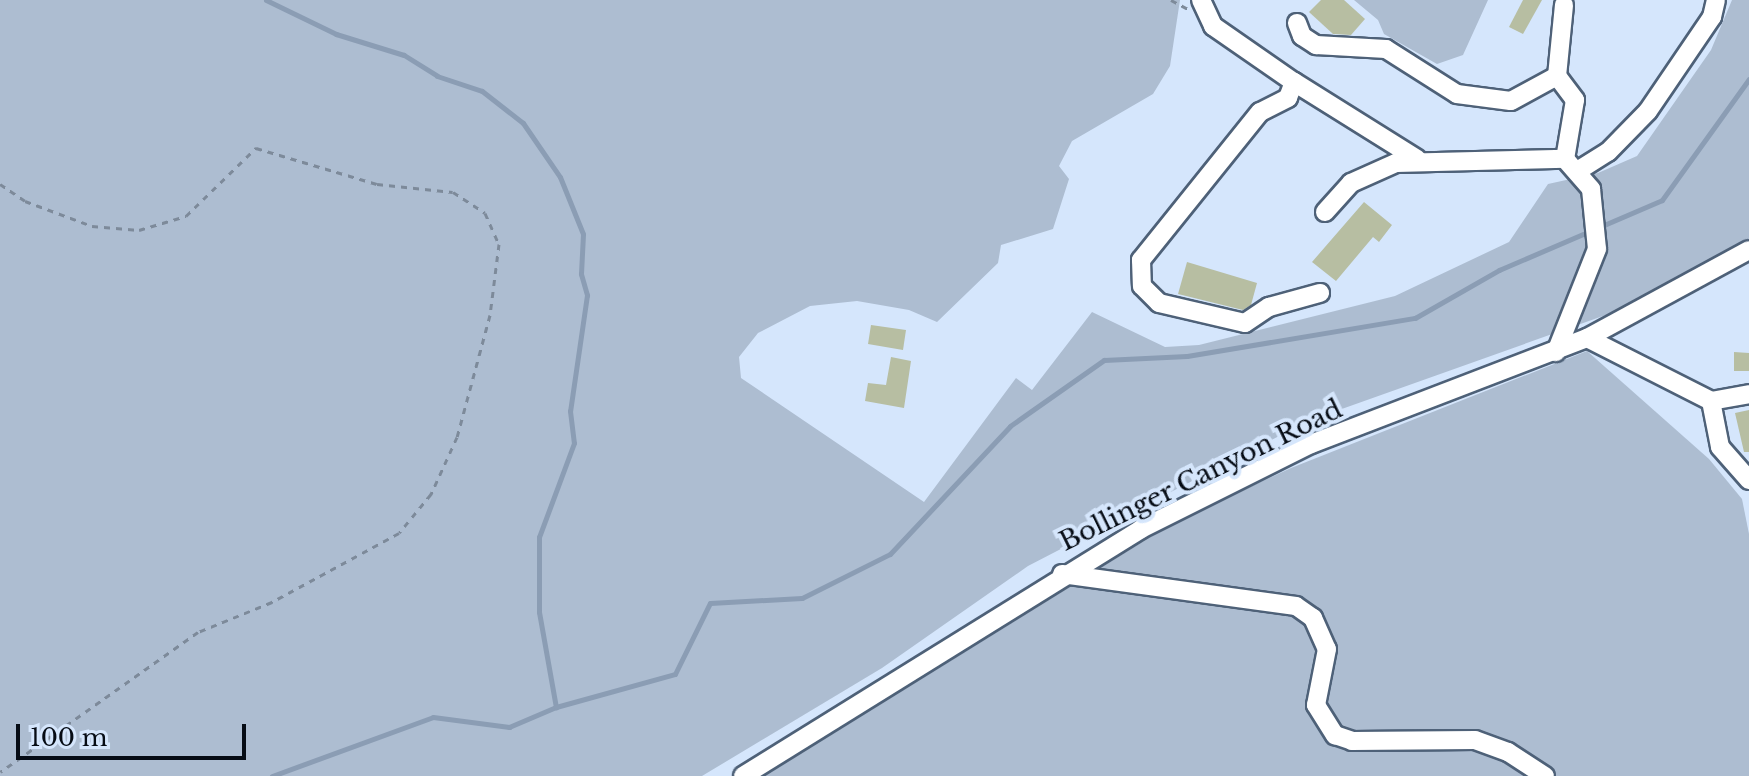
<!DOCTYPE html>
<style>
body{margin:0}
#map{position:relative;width:1749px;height:776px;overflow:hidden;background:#d5e6fc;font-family:"Libre Baskerville",serif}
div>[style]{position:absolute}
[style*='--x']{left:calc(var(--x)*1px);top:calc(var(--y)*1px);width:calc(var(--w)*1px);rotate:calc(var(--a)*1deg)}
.green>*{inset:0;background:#adbdd1}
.stream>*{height:5px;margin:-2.5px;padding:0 2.5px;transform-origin:2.5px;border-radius:2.5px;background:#8b9db4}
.building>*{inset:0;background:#b7bea2}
.path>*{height:3px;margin-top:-1.5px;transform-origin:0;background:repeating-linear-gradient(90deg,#7d8a9a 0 6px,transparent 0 12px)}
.roads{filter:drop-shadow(2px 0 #4e6178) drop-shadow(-2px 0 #4e6178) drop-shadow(0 2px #4e6178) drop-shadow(0 -2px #4e6178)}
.minor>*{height:18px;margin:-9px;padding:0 9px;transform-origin:9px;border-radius:9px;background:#fff}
span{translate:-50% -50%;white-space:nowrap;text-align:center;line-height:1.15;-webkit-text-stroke:8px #d5e6fc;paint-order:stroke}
.street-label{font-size:26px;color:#060c15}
.scale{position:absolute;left:16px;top:724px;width:230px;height:36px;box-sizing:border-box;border:4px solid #060c15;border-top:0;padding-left:10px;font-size:24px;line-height:28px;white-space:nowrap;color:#060c15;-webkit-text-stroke:6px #d5e6fc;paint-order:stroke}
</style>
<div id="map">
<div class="green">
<i style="clip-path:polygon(0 0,1180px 0,1170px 66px,1153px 94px,1072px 141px,1059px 166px,1069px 179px,1053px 229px,1001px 245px,998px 263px,937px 322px,909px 310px,857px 301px,810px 306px,758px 333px,739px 357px,741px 378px,924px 502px,1016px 378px,1032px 390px,1092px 312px,1165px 347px,1199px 345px,1395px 296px,1509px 242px,1548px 184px,1598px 173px,1637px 156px,1711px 50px,1732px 0,1749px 0,1749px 240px,1617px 311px,1308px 421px,1028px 566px,882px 668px,702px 776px,0 776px)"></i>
<i style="clip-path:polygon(1354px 0,1488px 0,1463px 55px,1437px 64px,1384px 34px,1378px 20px)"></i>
<i style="clip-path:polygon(1587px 351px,1709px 459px,1742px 499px,1749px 534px,1749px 776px,764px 776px,1173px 523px,1291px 468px)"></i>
</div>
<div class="stream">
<i style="--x:266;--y:0;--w:78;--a:25.9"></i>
<i style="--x:336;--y:34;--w:71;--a:17.2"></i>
<i style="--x:404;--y:55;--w:39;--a:32"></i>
<i style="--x:437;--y:76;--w:47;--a:18.4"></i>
<i style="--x:482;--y:91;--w:52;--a:38"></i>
<i style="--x:523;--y:123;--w:65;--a:55.6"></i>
<i style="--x:560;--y:177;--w:61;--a:68"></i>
<i style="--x:583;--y:234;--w:40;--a:92.9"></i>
<i style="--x:581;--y:274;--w:22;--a:74"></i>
<i style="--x:587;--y:295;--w:117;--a:98.3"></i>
<i style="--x:570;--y:411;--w:32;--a:83"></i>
<i style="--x:574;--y:443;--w:100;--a:110.4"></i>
<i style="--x:539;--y:537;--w:75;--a:90"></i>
<i style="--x:539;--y:612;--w:97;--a:79.9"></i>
<i style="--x:272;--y:776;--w:171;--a:-20.1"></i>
<i style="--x:433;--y:717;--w:77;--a:7.5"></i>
<i style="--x:509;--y:727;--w:51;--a:-23.1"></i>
<i style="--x:556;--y:707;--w:123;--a:-15.5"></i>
<i style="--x:675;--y:674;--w:79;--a:-63.8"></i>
<i style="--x:710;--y:603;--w:92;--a:-3.1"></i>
<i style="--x:802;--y:598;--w:98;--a:-26.6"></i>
<i style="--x:890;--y:554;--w:175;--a:-46.8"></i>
<i style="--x:1010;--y:426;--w:115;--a:-35.1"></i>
<i style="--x:1104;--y:360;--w:83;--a:-2.8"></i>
<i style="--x:1187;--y:356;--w:231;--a:-9.5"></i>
<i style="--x:1415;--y:318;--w:97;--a:-29.7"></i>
<i style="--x:1499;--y:270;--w:177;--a:-23.2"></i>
<i style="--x:1662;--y:200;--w:149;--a:-54.3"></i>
</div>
<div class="building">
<i style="clip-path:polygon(1321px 0,1344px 0,1365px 19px,1351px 35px,1333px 34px,1309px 12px)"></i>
<i style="clip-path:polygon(1523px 0,1542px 0,1523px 34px,1509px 27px)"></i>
<i style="clip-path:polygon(1364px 202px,1392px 225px,1379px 242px,1373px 237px,1336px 281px,1312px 262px)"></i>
<i style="clip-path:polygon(1187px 262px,1257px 283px,1251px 305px,1243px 310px,1178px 294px)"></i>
<i style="clip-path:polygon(871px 325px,906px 330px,903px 350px,868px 344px)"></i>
<i style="clip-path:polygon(1734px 352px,1749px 353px,1749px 371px,1734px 371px)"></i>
<i style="clip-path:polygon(891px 357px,911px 361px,904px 408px,865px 401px,868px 383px,886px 385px)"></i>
<i style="clip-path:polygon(1749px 410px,1749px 452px,1744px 452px,1735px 413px)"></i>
</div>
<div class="path">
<i style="--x:1171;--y:0;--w:19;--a:28"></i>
<i style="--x:0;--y:184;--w:30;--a:34"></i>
<i style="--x:25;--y:201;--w:72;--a:20.5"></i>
<i style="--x:92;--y:226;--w:47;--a:4.9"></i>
<i style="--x:139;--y:230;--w:49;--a:-16.6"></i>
<i style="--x:186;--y:216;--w:98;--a:-44.2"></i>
<i style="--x:256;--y:148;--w:126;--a:16.6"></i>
<i style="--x:377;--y:184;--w:76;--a:6"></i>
<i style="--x:453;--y:192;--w:38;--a:33"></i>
<i style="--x:485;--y:213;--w:34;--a:66"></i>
<i style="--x:499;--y:244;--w:72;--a:97.2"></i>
<i style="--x:490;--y:315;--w:126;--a:105.1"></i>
<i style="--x:457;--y:437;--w:63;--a:114.5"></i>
<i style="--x:431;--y:494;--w:50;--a:129.4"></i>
<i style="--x:399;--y:533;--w:145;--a:151.5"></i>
<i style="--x:272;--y:602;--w:80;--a:157.9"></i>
<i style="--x:198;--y:632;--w:242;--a:144.7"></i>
</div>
<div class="roads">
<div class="minor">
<i style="--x:1201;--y:0;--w:29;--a:65"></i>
<i style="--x:1213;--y:26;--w:98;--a:34.7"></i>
<i style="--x:1294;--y:82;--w:17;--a:111"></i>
<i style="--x:1288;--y:98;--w:31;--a:153"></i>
<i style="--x:1260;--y:112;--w:190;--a:128.8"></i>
<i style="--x:1141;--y:260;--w:26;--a:88"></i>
<i style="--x:1142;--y:286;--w:24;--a:45"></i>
<i style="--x:1159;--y:303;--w:88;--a:13.1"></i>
<i style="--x:1245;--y:323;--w:29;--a:-34"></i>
<i style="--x:1269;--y:307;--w:53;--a:-15.4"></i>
<i style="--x:1564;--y:5;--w:71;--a:95.6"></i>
<i style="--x:1557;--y:76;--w:30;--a:53"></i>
<i style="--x:1575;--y:100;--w:60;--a:99.6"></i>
<i style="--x:1297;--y:23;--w:14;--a:69"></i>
<i style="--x:1302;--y:36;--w:17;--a:33"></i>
<i style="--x:1316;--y:45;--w:70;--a:3.3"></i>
<i style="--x:1386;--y:49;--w:84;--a:32.4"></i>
<i style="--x:1457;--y:94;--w:54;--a:7.4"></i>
<i style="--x:1511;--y:101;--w:52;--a:-28.5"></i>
<i style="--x:1294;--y:82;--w:145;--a:32"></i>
<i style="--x:1579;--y:170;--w:34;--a:-32"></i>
<i style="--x:1608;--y:152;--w:57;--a:-45.7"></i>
<i style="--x:1648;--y:111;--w:114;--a:-55.8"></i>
<i style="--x:1712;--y:17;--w:17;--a:-77"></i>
<i style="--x:1325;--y:212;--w:39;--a:-48"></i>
<i style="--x:1351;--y:183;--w:49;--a:-24"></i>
<i style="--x:1396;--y:163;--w:169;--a:-1.4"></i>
<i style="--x:1565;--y:159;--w:40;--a:49"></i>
<i style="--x:1591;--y:189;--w:60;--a:84.3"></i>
<i style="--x:1597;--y:249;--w:111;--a:111.7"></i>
<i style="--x:1587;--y:338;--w:139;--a:26.9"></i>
<i style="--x:1711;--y:401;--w:39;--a:-10"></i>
<i style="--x:1711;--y:401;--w:47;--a:78.9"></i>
<i style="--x:1720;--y:447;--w:44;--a:48.7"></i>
<i style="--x:1062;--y:574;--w:236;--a:7.8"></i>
<i style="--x:1296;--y:606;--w:21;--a:35"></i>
<i style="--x:1313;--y:618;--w:34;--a:66"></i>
<i style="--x:1327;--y:649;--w:57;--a:101.1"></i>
<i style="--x:1316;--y:705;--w:36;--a:58"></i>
<i style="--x:1335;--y:735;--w:18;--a:19"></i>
<i style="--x:1352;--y:741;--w:123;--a:-0.5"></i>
<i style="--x:1475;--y:740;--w:35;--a:20"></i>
<i style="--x:1508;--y:752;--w:44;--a:33"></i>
<i style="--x:743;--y:776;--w:468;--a:-31.8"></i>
<i style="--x:1141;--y:529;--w:190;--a:-26.6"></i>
<i style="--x:1311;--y:444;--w:296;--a:-21"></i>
<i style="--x:1587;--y:338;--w:184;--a:-28.5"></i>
</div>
</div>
<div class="street-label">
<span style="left:1201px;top:476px;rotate:-26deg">Bollinger Canyon Road</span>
</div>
<div class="scale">100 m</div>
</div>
